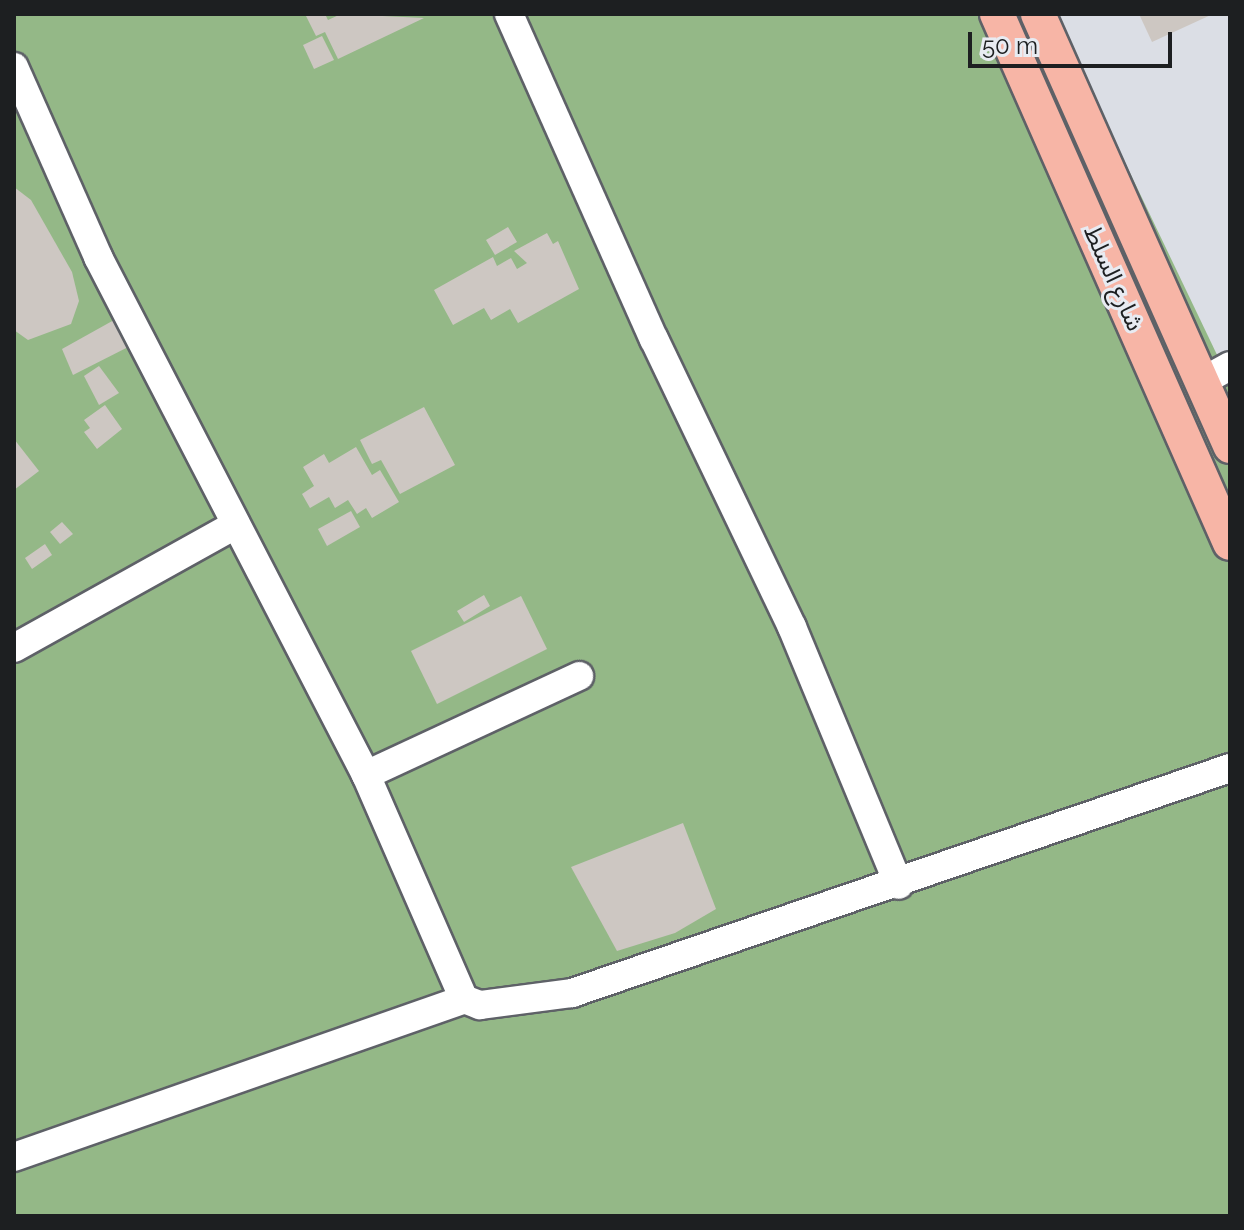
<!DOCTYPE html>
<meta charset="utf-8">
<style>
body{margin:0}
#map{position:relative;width:1244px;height:1230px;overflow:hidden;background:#dbdee5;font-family:Raleway,"Noto Sans Arabic",sans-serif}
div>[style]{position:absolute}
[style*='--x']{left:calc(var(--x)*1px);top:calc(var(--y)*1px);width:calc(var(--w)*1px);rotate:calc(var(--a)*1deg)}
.green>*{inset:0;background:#94b887}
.building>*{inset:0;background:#cdc7c2}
.roads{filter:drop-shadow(2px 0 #5e6167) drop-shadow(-2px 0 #5e6167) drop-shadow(0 2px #5e6167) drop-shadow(0 -2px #5e6167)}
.minor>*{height:28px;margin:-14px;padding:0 14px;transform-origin:14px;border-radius:14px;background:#fff}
.major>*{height:34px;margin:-17px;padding:0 17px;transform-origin:17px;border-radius:17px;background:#f7b5a6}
span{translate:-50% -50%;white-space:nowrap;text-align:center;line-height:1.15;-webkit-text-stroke:6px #e8ebf2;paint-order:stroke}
.street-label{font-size:24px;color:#1d1f21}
.frame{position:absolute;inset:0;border:16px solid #1d1f21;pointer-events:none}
.scale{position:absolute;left:968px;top:32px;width:204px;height:36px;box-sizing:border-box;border:4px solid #1d1f21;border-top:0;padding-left:10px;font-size:24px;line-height:28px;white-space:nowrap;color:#1d1f21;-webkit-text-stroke:6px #e8ebf2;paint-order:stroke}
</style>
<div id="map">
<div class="green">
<i style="clip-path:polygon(14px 14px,1054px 14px,1230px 382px,1230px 1216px,14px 1216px)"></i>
</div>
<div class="building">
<i style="clip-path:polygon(305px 14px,325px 14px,328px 20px,341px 14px,424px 18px,338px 59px,325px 32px,316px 36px)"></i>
<i style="clip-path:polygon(1139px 14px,1213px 14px,1152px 42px)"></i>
<i style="clip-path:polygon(322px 36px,334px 60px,314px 69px,303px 45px)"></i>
<i style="clip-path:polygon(14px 187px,31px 200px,72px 272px,79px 301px,71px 324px,28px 340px,14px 330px)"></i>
<i style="clip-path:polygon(508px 227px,517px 242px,495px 255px,486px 240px)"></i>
<i style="clip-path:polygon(547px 233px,553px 244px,558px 241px,579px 289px,518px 323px,510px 309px,491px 320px,484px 308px,453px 325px,434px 290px,493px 257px,497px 266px,511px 258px,517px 269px,527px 263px,514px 251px)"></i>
<i style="clip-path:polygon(123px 315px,140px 341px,73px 375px,62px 349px)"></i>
<i style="clip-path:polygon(99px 366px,119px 393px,99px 405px,84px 376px)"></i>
<i style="clip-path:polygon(105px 405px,122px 429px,97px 449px,84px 432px,90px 428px,84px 420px)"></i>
<i style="clip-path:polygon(424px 407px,455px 465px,400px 494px,381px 460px,372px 464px,360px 440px)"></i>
<i style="clip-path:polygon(14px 439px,39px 471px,14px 490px)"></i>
<i style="clip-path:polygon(356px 447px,372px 475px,380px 470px,399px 502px,372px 518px,366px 508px,357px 514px,348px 500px,335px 508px,329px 497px,310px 508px,302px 494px,314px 486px,303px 467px,324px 454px,329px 463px)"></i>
<i style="clip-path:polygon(351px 511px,360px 527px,327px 546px,318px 529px)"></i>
<i style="clip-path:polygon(62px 522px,73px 534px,60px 544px,50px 532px)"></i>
<i style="clip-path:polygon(45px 544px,52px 555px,32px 569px,25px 558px)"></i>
<i style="clip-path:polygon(484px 595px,490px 606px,464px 622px,457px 611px)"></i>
<i style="clip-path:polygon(521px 596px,547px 649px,437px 704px,411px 651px)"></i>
<i style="clip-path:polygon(683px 823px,716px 909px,675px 933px,617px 951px,571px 867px)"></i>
</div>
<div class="roads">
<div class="minor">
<i style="--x:509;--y:14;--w:356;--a:66"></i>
<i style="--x:654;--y:339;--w:319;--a:64.4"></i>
<i style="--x:792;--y:627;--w:279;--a:67.5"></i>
<i style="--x:14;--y:67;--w:208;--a:66.1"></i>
<i style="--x:98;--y:257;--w:583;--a:62.64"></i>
<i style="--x:366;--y:775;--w:244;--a:66.4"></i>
<i style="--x:464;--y:999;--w:17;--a:21"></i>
<i style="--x:480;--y:1005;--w:93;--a:-7.4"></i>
<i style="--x:572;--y:993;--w:695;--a:-18.88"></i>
<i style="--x:1203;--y:381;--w:31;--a:-29"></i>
<i style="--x:14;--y:648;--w:253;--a:-29.1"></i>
<i style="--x:366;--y:775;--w:235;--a:-24.9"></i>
<i style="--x:14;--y:1157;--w:477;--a:-19.3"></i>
</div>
<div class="major">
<i style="--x:997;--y:14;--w:578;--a:66.23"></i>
<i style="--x:1038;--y:14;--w:473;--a:66"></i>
</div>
</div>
<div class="street-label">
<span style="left:1114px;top:278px;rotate:66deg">شارع السلط</span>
</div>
<div class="frame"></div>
<div class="scale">50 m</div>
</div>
